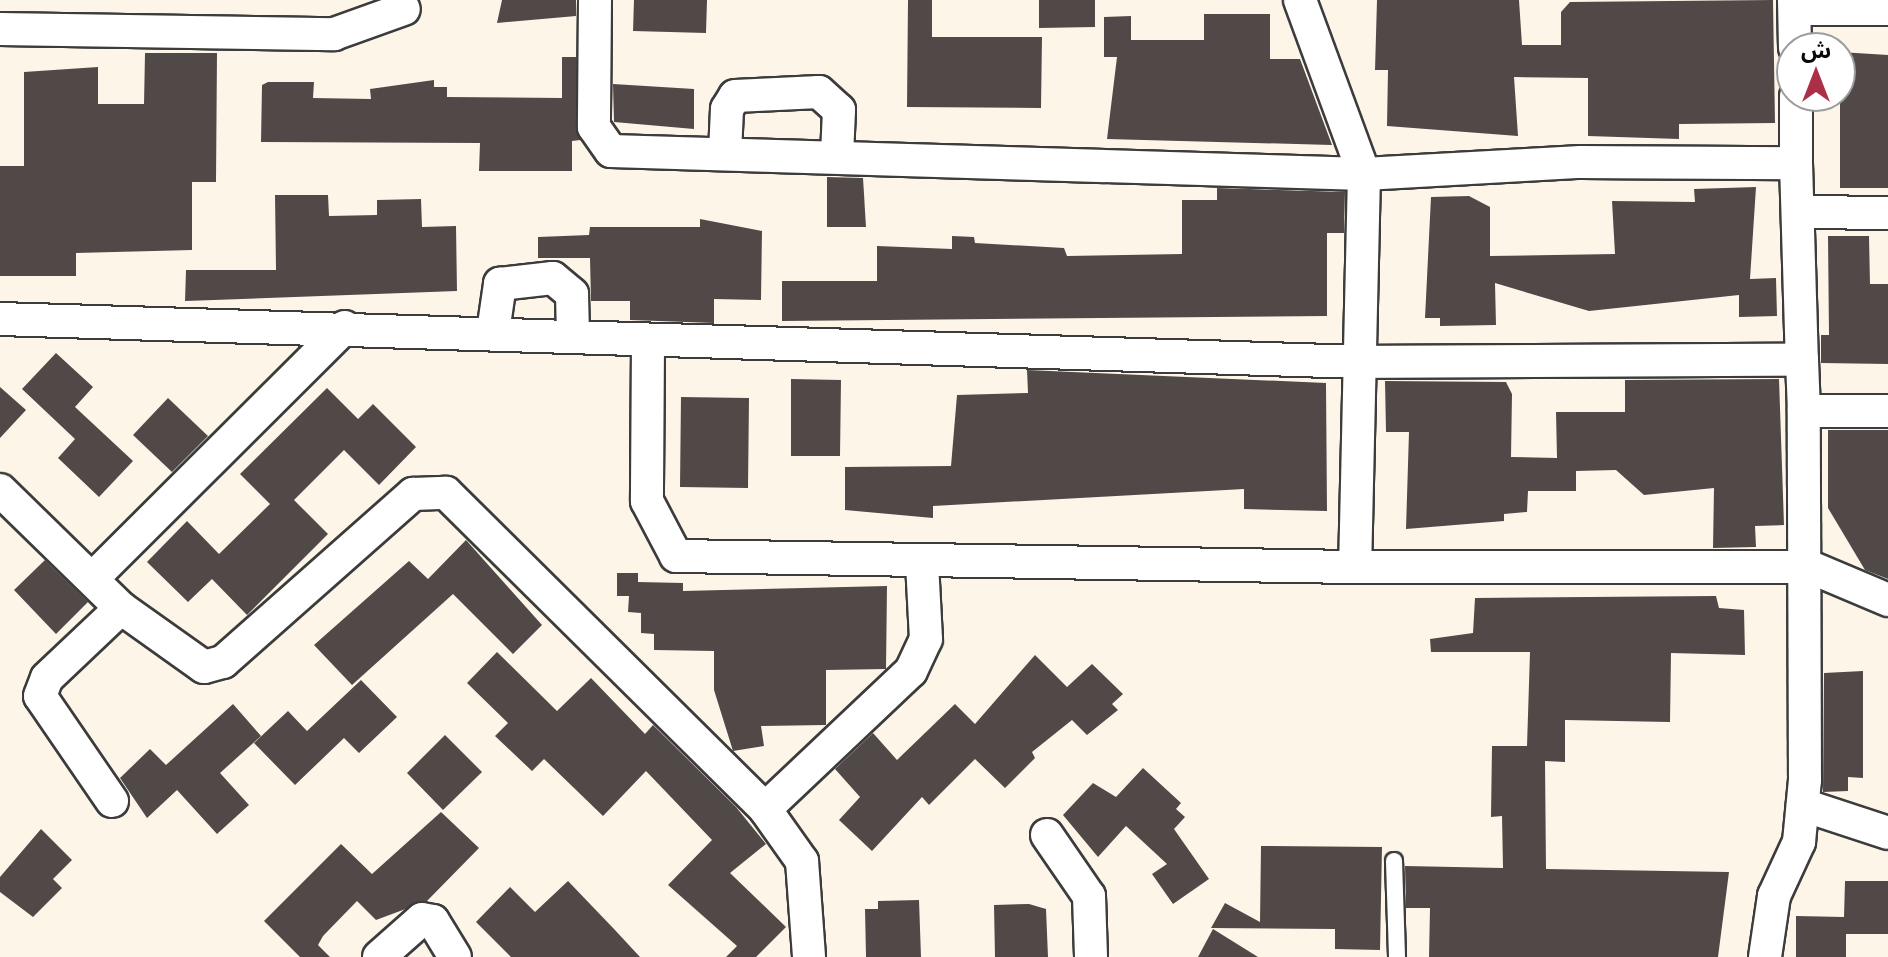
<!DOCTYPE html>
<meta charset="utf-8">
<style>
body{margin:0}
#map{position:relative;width:1888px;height:957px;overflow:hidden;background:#fdf6e8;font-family:Merriweather,"Noto Sans Arabic",serif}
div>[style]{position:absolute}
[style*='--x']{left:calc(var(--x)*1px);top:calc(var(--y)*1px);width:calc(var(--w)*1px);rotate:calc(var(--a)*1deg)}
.building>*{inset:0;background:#514947}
.roads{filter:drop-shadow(2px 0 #3c3c3c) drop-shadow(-2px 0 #3c3c3c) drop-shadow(0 2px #3c3c3c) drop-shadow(0 -2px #3c3c3c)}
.service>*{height:16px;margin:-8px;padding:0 8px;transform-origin:8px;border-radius:8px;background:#fff}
.minor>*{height:32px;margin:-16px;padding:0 16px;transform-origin:16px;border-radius:16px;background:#fff}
span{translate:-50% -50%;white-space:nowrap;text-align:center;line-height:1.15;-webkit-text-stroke:8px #fff;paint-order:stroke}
.north{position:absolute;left:1776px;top:32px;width:80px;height:80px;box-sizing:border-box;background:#fff;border:2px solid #9d9d9d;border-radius:50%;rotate:0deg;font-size:22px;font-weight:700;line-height:32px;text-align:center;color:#090909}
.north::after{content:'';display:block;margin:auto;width:28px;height:36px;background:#ac2f48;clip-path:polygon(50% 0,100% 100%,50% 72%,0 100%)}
</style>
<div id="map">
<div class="building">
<i style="clip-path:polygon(502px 0,576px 0,576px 16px,497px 23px)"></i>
<i style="clip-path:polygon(634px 0,707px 0,706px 33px,633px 31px)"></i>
<i style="clip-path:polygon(908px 0,932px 0,932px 37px,1042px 37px,1041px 108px,907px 107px)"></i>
<i style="clip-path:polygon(1039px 0,1095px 0,1095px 27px,1039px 28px)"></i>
<i style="clip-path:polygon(1377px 0,1519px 0,1522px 45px,1561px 45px,1561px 12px,1570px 2px,1773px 0,1775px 123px,1679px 124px,1679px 139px,1588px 136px,1588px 78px,1514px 77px,1518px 136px,1387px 126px,1388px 70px,1375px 70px)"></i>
<i style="clip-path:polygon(1204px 14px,1270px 14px,1270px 59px,1300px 59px,1332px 145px,1107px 139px,1117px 57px,1104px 57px,1104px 17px,1131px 16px,1131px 40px,1204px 40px)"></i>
<i style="clip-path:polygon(1840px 52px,1888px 55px,1888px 188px,1840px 188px)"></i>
<i style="clip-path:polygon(145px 53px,217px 53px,216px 182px,192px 182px,192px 250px,76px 253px,76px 276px,0 276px,0 166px,24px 166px,24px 72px,98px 67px,98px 104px,144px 104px)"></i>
<i style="clip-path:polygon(562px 57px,576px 57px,580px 140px,572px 141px,572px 171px,479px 171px,480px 143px,261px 142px,262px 85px,268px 82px,314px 82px,313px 98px,371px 99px,370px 89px,434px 80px,434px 87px,447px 87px,447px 97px,562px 98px)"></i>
<i style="clip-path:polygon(613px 84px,694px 89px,694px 129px,614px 122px)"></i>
<i style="clip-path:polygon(827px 177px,863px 178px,866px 227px,827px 227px)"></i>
<i style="clip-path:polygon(1756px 187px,1750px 279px,1776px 278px,1777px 316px,1739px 317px,1739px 295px,1589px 311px,1495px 283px,1496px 325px,1440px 326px,1440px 318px,1425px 318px,1431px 197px,1469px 196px,1490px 207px,1490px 256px,1615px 254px,1612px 201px,1695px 202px,1694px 189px)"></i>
<i style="clip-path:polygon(1217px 188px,1345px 192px,1344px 233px,1327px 233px,1327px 316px,782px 321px,782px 281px,877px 281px,877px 246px,952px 249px,952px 236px,974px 237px,975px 243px,1064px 248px,1067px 256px,1182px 254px,1182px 200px,1217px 200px)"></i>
<i style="clip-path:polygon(275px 195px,328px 195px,329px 216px,377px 215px,377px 200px,421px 199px,422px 227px,456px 226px,457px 291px,185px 301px,186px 270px,276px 270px)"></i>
<i style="clip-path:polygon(700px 219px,762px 231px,761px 300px,714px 299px,714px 323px,630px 320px,630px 301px,591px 301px,590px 258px,538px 258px,538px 237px,589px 235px,590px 227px,700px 227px)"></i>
<i style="clip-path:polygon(1828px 236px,1869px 236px,1870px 284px,1888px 284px,1888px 364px,1821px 363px,1821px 335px,1829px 335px)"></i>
<i style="clip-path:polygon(56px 353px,93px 387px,75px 407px,133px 461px,99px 497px,58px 458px,75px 439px,22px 389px)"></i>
<i style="clip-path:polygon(1027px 370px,1326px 383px,1327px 511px,1244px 509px,1244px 489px,933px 506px,933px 518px,845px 510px,845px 467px,951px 466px,957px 395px,1028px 393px)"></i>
<i style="clip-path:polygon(791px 379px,841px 380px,840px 456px,791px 456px)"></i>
<i style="clip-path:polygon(1779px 379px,1784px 525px,1755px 526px,1756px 547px,1713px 548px,1714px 488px,1644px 495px,1616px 470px,1576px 471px,1576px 491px,1528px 491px,1527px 512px,1504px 514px,1504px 521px,1406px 529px,1409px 432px,1386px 432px,1385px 381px,1506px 382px,1512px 394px,1511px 457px,1557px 458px,1556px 412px,1625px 412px,1625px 380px)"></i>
<i style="clip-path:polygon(0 387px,26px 410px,0 438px)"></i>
<i style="clip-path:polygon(327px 388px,358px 419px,373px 404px,416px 447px,379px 485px,344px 450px,294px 500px,328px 534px,247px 615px,212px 579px,188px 602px,147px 562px,187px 521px,219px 554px,270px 504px,240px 474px)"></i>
<i style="clip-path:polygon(681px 397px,749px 398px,748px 488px,680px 487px)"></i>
<i style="clip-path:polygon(168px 398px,208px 436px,172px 472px,133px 435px)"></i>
<i style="clip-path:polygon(1828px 430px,1888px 430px,1888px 579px,1865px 570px,1828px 508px)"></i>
<i style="clip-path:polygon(466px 540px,542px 625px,513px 654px,453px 594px,352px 685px,314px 645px,409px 561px,428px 579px)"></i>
<i style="clip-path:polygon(45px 560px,88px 602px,56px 634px,14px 590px)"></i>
<i style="clip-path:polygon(617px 573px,638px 573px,638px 582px,683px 583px,683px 591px,887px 586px,886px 669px,826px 670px,826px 725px,761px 726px,764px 746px,733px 751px,714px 690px,714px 651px,654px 650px,654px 634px,641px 633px,641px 613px,628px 612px,629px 596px,617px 596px)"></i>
<i style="clip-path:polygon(1716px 596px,1719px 608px,1744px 610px,1745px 655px,1671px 653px,1670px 722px,1565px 720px,1565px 762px,1545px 761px,1546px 869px,1729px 872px,1718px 957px,1429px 957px,1430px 908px,1406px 908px,1405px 866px,1503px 868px,1502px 816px,1491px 817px,1492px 746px,1527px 746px,1530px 652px,1431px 652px,1430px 639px,1473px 633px,1475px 598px)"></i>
<i style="clip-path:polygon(497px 652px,557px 711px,591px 678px,645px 734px,653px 725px,736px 807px,766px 844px,730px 873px,786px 927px,756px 957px,726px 957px,737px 946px,668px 885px,712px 840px,646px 771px,603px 816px,544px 759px,532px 771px,495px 736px,508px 723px,467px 683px)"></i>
<i style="clip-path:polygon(1035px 655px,1067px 687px,1092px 664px,1123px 694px,1112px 704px,1118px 710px,1087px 735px,1072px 720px,1032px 752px,1035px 758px,1005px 788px,975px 759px,929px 805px,922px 797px,872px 851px,839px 820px,860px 797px,835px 769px,873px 733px,897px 760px,955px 704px,975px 724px)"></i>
<i style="clip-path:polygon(1863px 671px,1863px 778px,1848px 777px,1848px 791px,1823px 792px,1824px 673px)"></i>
<i style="clip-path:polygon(361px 680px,397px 717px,359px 753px,344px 738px,295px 785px,254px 743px,288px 711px,307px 731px)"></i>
<i style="clip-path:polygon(233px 704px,261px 736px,220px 773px,249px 805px,217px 834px,177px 790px,147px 818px,120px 778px,150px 749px,166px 765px)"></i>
<i style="clip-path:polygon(445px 735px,482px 772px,443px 810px,407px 773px)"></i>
<i style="clip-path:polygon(1143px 768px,1181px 803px,1176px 809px,1185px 817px,1174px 829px,1209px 879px,1173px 904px,1152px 874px,1167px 864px,1126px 826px,1098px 857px,1063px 815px,1093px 783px,1116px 797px)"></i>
<i style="clip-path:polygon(441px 812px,479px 848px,427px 901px,376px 920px,357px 901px,323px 936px,318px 945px,330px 957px,300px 957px,264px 921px,341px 844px,372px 874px)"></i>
<i style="clip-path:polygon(41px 829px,72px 860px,53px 879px,62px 888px,33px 917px,0 892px,0 877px)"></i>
<i style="clip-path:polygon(1261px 846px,1382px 847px,1380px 950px,1335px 949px,1335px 929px,1211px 928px,1225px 903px,1260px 922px)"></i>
<i style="clip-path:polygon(568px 881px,614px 929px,640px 957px,511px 957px,476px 922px,510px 887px,535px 912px)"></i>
<i style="clip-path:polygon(1845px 881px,1888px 881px,1888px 934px,1846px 934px,1846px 957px,1796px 957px,1796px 916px,1844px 917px)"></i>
<i style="clip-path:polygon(919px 900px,921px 957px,866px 957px,865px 909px,878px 909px,878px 901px)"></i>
<i style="clip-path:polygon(1029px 904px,1046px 909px,1048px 957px,995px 957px,994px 905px)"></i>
<i style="clip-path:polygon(1213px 929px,1258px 957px,1198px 957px)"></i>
</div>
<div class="roads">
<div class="service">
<i style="--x:1394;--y:861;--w:96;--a:88.2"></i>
</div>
<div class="minor">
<i style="--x:595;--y:0;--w:127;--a:90.5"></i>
<i style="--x:594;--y:127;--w:29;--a:55"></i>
<i style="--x:611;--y:151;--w:753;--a:1.75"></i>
<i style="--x:1364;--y:174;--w:217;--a:-3.2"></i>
<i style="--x:1581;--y:162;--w:215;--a:0.3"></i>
<i style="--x:1796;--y:163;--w:67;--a:-90"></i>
<i style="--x:1300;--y:0;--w:185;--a:69.8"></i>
<i style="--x:1364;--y:174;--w:393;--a:91.3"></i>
<i style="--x:1355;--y:567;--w:455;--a:0"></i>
<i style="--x:1810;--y:567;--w:85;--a:22.9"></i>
<i style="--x:1794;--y:0;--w:48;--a:88.8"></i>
<i style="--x:1795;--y:9;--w:93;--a:0"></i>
<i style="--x:0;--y:29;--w:334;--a:0.9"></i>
<i style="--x:334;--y:34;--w:74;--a:-19.7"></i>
<i style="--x:725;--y:153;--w:44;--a:-87.4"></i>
<i style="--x:727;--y:109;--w:15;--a:-58"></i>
<i style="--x:735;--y:96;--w:84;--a:-2.7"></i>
<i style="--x:819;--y:92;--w:27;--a:42"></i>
<i style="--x:839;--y:110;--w:45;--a:92.5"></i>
<i style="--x:1796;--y:163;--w:197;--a:88.3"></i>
<i style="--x:1799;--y:212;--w:89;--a:0.6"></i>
<i style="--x:0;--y:319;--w:1362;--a:1.81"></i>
<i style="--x:1361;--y:362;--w:441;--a:-0.3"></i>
<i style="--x:1802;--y:360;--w:51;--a:87.8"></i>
<i style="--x:1804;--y:411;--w:84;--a:0"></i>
<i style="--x:493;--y:332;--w:49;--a:-81.7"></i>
<i style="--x:500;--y:284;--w:53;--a:-6.5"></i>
<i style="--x:553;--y:278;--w:25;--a:40"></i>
<i style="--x:572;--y:294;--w:41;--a:88.6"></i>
<i style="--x:648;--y:345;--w:156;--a:90.4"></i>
<i style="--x:647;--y:501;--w:62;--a:62.2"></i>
<i style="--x:676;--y:556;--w:679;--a:0.93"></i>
<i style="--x:0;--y:490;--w:169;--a:44.3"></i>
<i style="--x:121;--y:608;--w:102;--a:35.4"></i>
<i style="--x:204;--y:667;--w:20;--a:-15"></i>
<i style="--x:223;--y:662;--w:254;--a:-41.5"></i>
<i style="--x:413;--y:494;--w:33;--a:-2"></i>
<i style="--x:446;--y:493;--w:449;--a:44.7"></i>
<i style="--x:765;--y:809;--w:64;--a:54.6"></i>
<i style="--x:802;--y:861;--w:96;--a:85.8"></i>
<i style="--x:94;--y:577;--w:354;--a:-44.9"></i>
<i style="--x:112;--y:801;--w:127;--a:-124.4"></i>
<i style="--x:40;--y:696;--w:19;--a:-69"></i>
<i style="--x:47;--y:678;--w:102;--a:-43.4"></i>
<i style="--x:1803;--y:805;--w:89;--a:18.2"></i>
<i style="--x:765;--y:809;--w:201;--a:-43.4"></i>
<i style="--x:911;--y:671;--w:35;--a:-65"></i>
<i style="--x:926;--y:639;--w:77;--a:-93"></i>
<i style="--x:1047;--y:835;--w:74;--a:55.5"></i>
<i style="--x:1089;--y:896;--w:61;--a:88.1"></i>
<i style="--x:379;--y:957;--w:57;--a:-41.5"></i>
<i style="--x:422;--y:919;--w:11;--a:10"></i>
<i style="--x:433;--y:921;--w:42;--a:58.6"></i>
<i style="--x:1765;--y:957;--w:62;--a:-81.6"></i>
<i style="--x:1774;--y:896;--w:60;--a:-65.2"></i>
<i style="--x:1799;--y:842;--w:62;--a:-84.5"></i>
<i style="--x:1805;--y:780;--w:369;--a:-90.2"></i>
</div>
</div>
<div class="north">ش</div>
</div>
